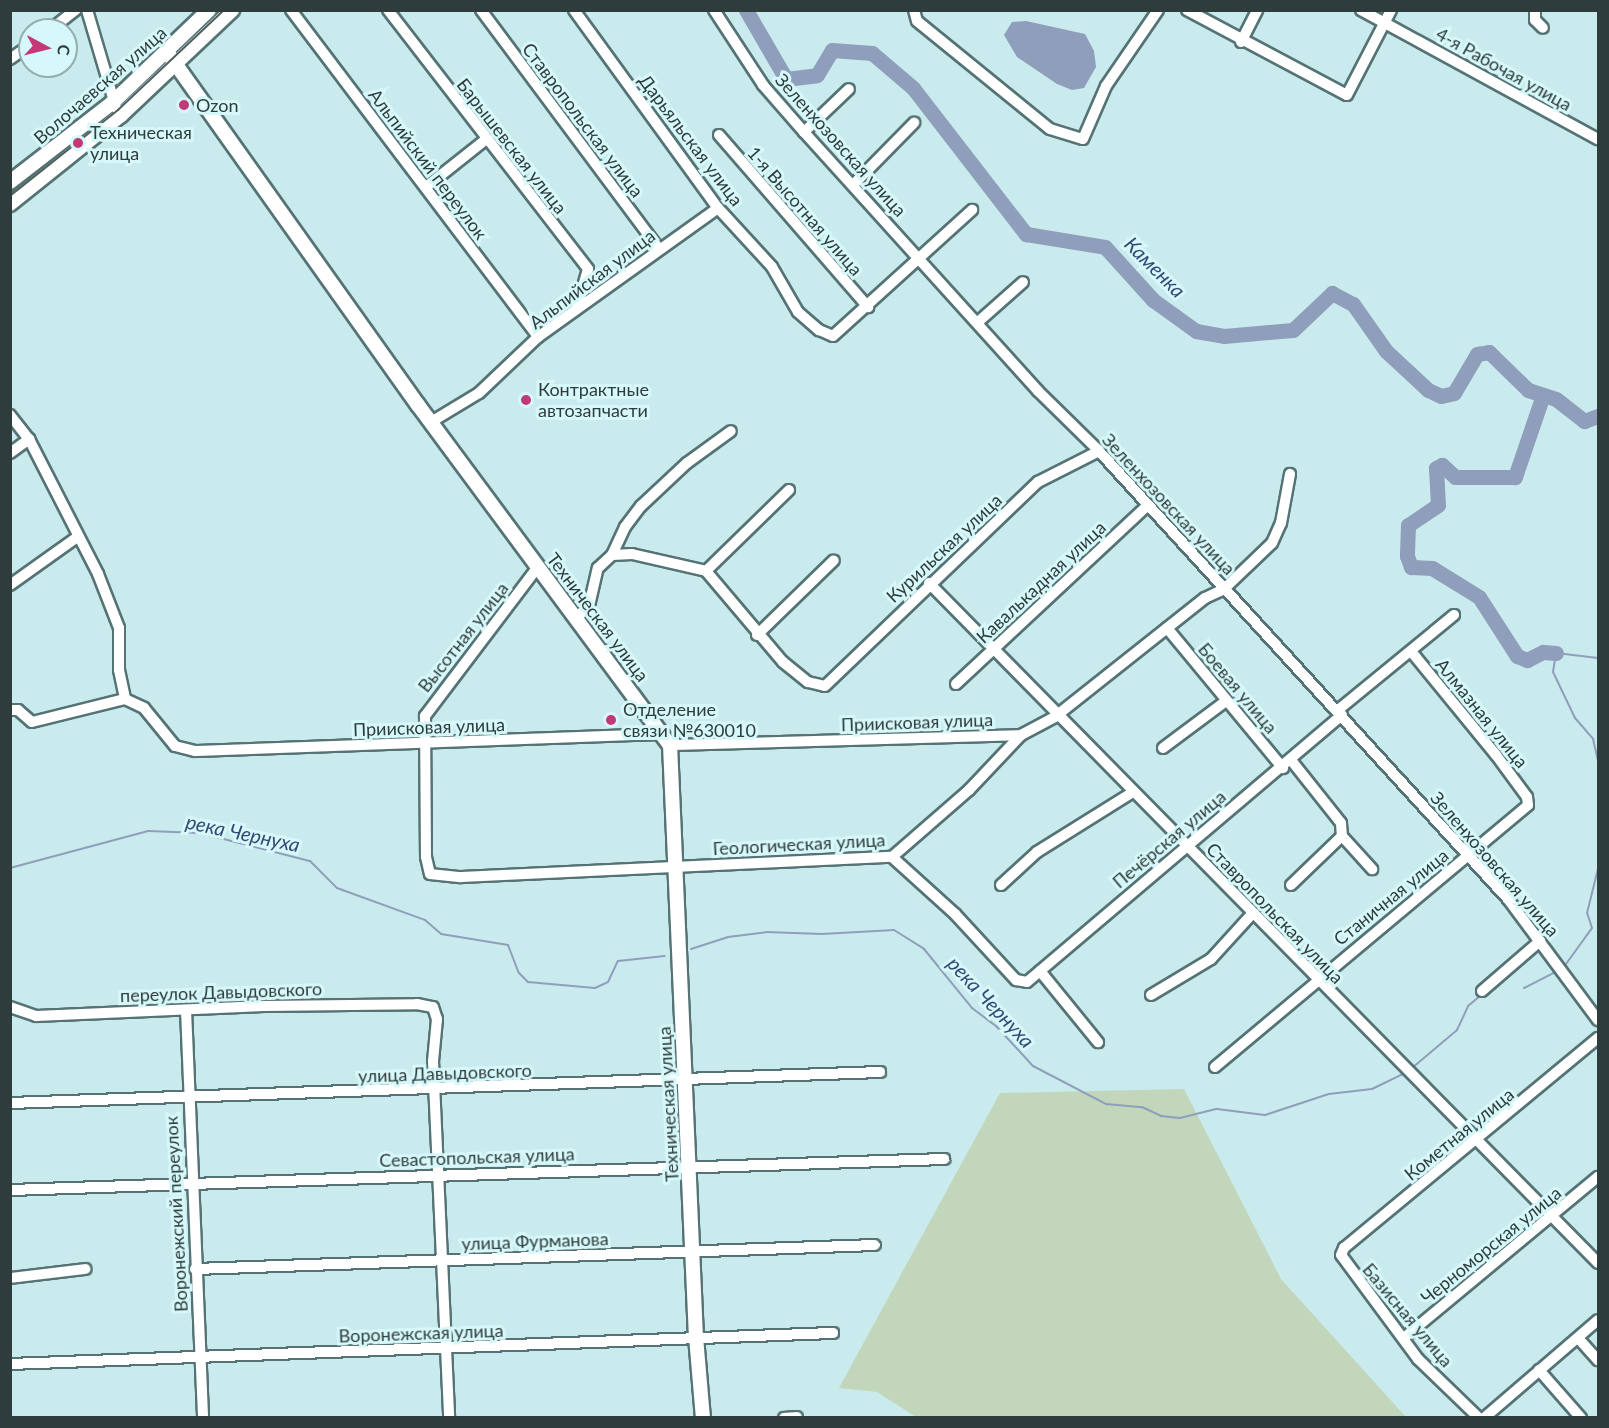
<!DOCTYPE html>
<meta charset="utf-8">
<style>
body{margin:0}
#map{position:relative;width:1609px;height:1428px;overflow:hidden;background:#caebed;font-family:Lato,sans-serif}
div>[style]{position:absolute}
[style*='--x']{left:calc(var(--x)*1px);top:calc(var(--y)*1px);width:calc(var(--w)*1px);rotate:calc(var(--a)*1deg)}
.green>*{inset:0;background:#c1d6bb}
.water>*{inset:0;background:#8f9ebb}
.stream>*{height:2px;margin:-1px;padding:0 1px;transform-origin:1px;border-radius:1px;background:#8f9ebb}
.river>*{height:15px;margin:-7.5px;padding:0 7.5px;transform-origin:7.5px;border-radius:7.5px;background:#8f9ebb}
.roads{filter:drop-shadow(2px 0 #557375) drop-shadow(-2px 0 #557375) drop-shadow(0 2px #557375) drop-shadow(0 -2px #557375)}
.street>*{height:10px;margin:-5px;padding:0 5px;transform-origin:5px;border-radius:5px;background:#fff}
.secondary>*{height:14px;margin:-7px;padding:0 7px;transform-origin:7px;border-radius:7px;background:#fff}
.tram>*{height:1.5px;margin:-0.75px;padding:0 0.75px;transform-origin:0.75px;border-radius:0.75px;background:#4e5f5f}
.dots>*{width:16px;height:16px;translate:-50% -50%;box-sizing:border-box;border:3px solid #d7f8fa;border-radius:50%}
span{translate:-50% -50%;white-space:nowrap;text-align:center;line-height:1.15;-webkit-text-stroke:6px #d7f8fa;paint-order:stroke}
.street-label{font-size:18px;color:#2f3c3c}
.poi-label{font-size:18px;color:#2f3c3c}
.left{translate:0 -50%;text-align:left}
.water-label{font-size:20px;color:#354974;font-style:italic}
.frame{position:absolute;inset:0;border:12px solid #2f3c3c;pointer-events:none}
.north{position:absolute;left:18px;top:18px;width:60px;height:60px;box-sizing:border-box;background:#d7f8fa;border:2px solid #94adae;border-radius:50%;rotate:97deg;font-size:16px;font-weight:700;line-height:24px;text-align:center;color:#2f3c3c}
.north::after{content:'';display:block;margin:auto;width:21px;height:27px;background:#c23975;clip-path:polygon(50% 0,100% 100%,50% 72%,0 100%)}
</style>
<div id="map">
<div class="green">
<i style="clip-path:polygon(1184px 1089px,1281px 1279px,1406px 1417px,916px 1417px,877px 1392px,839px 1388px,1000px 1093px)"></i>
</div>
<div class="water">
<i style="clip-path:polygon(1026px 21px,1085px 34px,1094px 51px,1096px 67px,1084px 88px,1072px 90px,1057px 84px,1017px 57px,1004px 35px,1012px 22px)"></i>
</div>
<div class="stream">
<i style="--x:1598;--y:658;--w:42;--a:-173.2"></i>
<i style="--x:1556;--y:653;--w:19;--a:99"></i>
<i style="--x:1553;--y:672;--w:51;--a:64.4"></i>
<i style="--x:1575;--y:718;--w:28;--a:49"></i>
<i style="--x:1593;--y:739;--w:22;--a:77"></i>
<i style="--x:10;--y:868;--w:143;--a:-15"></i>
<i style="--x:148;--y:831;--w:52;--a:2.2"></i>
<i style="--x:200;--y:833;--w:114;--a:14.3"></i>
<i style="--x:310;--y:861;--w:38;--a:45"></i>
<i style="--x:337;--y:888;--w:94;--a:20"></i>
<i style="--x:425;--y:920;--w:21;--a:41"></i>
<i style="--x:441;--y:934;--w:68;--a:9.3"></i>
<i style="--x:508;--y:945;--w:30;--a:69"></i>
<i style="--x:519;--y:973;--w:13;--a:45"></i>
<i style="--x:528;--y:982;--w:67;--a:5.1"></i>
<i style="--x:595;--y:988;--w:14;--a:-25"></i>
<i style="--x:608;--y:982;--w:23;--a:-65"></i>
<i style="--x:618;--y:961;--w:47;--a:-6.1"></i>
<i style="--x:691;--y:949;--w:39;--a:-18"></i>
<i style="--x:728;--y:937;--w:38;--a:-7"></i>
<i style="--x:766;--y:932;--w:56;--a:2"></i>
<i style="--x:822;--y:934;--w:72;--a:-3.2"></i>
<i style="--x:894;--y:930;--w:36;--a:32"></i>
<i style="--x:924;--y:949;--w:76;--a:50.9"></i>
<i style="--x:972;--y:1008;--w:31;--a:37"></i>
<i style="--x:997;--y:1027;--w:53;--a:47.3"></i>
<i style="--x:1033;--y:1066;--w:82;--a:27.5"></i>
<i style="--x:1106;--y:1104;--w:36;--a:5"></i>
<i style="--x:1142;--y:1107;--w:21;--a:25"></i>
<i style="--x:1161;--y:1116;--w:19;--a:6"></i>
<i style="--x:1180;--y:1118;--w:38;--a:-14"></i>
<i style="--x:1217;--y:1109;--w:48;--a:7.1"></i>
<i style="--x:1265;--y:1115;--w:67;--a:-18.2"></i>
<i style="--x:1329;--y:1094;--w:43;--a:-6.6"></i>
<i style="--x:1372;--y:1089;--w:37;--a:-26"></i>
<i style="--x:1566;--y:964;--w:44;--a:-54.2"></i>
<i style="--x:1592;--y:928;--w:16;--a:-108"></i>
<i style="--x:1587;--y:913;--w:45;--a:-76"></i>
<i style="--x:1524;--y:988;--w:35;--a:-27"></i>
<i style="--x:1412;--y:1068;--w:59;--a:-40.2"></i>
<i style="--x:1457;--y:1030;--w:26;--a:-65"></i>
<i style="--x:1468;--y:1006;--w:16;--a:-40"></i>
</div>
<div class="river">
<i style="--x:746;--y:10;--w:80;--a:59.9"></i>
<i style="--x:786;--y:79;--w:31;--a:-7"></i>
<i style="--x:817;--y:75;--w:29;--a:-59"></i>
<i style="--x:832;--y:50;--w:40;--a:4.3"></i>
<i style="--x:872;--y:53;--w:54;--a:40.5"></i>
<i style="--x:913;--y:88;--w:185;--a:52.3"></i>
<i style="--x:1026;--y:234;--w:80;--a:9.3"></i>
<i style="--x:1105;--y:247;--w:72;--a:47.8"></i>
<i style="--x:1153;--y:300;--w:53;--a:35.8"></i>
<i style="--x:1196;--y:331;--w:28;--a:10"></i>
<i style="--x:1224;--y:336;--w:69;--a:-5"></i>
<i style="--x:1293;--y:330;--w:54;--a:-43.5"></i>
<i style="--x:1332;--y:293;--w:24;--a:28"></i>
<i style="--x:1353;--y:304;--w:57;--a:54.9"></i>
<i style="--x:1386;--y:351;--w:57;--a:42.9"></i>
<i style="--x:1428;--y:390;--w:14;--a:25"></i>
<i style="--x:1441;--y:396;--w:13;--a:-13"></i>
<i style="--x:1454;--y:393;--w:45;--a:-59.5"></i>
<i style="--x:1477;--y:354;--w:12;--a:-9"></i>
<i style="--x:1489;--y:352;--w:54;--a:44.3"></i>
<i style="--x:1528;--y:390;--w:29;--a:18"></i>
<i style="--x:1556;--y:399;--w:36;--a:38"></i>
<i style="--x:1584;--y:421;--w:15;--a:-20"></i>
<i style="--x:1543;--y:395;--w:87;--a:108.9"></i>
<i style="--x:1515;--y:477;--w:60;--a:180"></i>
<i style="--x:1455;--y:477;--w:18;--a:-137"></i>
<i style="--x:1442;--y:465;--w:7;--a:153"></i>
<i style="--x:1436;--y:468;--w:37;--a:87"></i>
<i style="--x:1438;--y:505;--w:36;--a:146"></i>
<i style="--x:1408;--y:525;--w:31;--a:92"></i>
<i style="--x:1407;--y:556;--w:12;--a:70"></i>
<i style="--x:1411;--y:567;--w:21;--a:3"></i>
<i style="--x:1432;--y:568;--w:55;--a:31.7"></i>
<i style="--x:1479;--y:597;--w:70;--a:57.2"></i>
<i style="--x:1517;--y:656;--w:11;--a:22"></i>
<i style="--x:1527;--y:660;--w:18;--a:-27"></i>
<i style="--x:1543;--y:652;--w:13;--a:4"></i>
</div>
<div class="roads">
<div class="street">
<i style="--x:87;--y:10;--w:102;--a:73.5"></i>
<i style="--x:291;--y:10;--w:410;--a:52.9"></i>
<i style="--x:388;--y:10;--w:327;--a:52.3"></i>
<i style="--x:588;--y:269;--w:40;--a:106"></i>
<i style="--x:481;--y:10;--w:298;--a:53.3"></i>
<i style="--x:574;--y:10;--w:245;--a:54"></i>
<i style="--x:718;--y:208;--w:80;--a:47.5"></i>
<i style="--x:772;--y:267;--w:52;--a:60"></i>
<i style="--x:798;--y:312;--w:28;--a:41"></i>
<i style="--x:819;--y:330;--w:15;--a:23"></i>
<i style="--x:833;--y:336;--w:188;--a:-42.2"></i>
<i style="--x:714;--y:10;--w:90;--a:56.8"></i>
<i style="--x:763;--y:85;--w:62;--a:48.9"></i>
<i style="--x:804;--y:132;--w:349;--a:47.9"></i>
<i style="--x:1038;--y:391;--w:86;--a:44.5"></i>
<i style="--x:1099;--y:451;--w:607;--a:47.61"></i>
<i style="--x:1508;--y:899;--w:151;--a:53.4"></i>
<i style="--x:914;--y:10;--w:11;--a:75"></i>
<i style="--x:917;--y:21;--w:171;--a:39.1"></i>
<i style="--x:1050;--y:129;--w:34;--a:17"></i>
<i style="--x:1083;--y:139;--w:58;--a:-66.5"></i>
<i style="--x:1106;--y:86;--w:92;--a:-55.6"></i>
<i style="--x:1187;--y:10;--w:181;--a:28"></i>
<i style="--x:1347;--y:95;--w:96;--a:-62.6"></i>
<i style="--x:1361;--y:10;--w:270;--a:28.6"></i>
<i style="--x:1535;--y:10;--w:10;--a:90"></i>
<i style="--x:1535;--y:20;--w:11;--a:45"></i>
<i style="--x:50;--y:30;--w:33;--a:-38"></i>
<i style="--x:1241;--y:42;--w:36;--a:-63"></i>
<i style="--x:10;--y:59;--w:24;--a:-35"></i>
<i style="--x:804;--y:132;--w:62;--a:-43.7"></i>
<i style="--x:719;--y:135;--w:228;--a:49.1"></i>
<i style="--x:854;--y:184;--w:86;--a:-45.5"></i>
<i style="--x:426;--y:187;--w:75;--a:-38.5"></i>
<i style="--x:978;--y:322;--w:60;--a:-41.6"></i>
<i style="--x:10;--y:415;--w:31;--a:52"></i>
<i style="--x:29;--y:439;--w:152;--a:62.9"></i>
<i style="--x:98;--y:574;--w:58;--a:68.7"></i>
<i style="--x:119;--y:628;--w:42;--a:90"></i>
<i style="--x:119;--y:670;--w:30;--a:78"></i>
<i style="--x:125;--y:699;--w:21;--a:25"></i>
<i style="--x:144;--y:708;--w:49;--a:50.8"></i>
<i style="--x:175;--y:746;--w:21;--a:14"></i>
<i style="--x:195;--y:751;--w:468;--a:-2.1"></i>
<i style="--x:431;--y:422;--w:56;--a:-31.1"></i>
<i style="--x:479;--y:393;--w:81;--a:-43.5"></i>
<i style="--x:538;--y:337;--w:221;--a:-35.6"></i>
<i style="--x:10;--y:453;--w:24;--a:-36"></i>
<i style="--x:612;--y:555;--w:31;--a:-65"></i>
<i style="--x:625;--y:527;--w:26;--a:-53"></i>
<i style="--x:641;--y:506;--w:63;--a:-43.1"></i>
<i style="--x:687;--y:463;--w:54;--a:-36"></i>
<i style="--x:537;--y:568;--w:186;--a:127.1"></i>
<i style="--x:425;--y:716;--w:141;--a:89.6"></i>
<i style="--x:426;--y:857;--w:17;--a:77"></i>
<i style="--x:430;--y:874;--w:31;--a:6"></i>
<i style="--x:461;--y:877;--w:431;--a:-2.7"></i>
<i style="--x:892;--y:857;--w:102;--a:-41"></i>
<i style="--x:969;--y:790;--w:76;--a:-46.6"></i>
<i style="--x:1021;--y:735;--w:40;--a:-28"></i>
<i style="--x:1056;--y:716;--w:190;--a:-38.4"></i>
<i style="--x:1205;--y:598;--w:21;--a:-25"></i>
<i style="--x:1224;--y:589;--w:66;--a:-43.8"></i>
<i style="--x:1272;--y:543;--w:22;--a:-66"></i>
<i style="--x:1281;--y:523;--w:50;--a:-79.6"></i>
<i style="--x:706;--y:571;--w:116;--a:-44.3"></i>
<i style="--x:929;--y:583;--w:954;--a:45.47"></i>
<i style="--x:10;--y:585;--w:81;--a:-35.5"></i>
<i style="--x:576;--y:618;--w:18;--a:-43"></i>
<i style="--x:589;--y:606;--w:39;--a:-77"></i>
<i style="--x:598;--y:568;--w:19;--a:-43"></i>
<i style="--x:612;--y:555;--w:20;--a:-3"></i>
<i style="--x:632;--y:554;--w:76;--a:12.9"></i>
<i style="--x:706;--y:571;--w:119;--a:49.8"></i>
<i style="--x:783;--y:662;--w:32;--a:39"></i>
<i style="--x:808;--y:682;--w:17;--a:13"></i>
<i style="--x:825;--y:686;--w:295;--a:-43.8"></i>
<i style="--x:1038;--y:482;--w:68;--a:-26.9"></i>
<i style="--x:1167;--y:628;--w:182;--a:50.4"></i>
<i style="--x:757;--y:635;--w:107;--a:-44.2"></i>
<i style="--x:956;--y:684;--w:262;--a:-43"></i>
<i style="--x:10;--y:710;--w:8;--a:0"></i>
<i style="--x:18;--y:710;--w:18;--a:41"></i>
<i style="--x:32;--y:722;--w:96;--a:-13.9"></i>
<i style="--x:1338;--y:710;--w:150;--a:-39.3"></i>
<i style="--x:670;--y:745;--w:351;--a:-1.6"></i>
<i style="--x:1163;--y:748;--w:79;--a:-36.7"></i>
<i style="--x:1291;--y:760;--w:80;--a:51.6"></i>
<i style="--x:1341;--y:823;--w:13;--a:86"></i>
<i style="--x:1342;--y:836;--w:45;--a:47.7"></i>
<i style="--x:892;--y:857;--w:85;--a:42.1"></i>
<i style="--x:955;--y:914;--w:90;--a:47.3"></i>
<i style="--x:1016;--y:980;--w:11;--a:10"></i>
<i style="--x:1027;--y:982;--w:413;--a:-40.3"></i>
<i style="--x:1001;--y:885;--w:49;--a:-42.5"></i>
<i style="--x:1037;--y:852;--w:113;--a:-32"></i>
<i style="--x:1291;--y:885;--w:71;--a:-43.9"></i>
<i style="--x:1040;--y:971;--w:92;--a:50.8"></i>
<i style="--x:1482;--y:991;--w:77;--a:-40.8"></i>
<i style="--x:1151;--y:995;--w:70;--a:-31"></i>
<i style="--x:1211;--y:959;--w:59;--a:-47.7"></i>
<i style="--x:10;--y:1007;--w:28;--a:19"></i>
<i style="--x:36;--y:1016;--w:228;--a:-2.5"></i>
<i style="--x:264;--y:1006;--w:153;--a:-0.7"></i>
<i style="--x:417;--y:1004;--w:16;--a:11"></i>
<i style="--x:433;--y:1007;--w:13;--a:72"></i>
<i style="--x:437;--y:1019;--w:42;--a:95.4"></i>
<i style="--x:433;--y:1061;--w:357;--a:87.4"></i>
<i style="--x:186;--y:1010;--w:408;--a:87.6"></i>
<i style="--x:1215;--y:1067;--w:408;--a:-39.9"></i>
<i style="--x:1528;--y:805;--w:8;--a:-97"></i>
<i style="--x:1527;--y:797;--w:52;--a:-126.4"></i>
<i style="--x:1496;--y:755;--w:134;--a:-129.3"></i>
<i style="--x:10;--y:1103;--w:871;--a:-2.04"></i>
<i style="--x:10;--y:1190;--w:935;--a:-1.9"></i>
<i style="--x:195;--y:1269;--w:680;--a:-2.02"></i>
<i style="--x:10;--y:1278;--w:76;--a:-6.8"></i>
<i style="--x:1405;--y:1337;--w:251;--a:-39.7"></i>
<i style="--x:1578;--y:1338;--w:30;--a:48"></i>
<i style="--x:10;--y:1364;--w:824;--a:-2.16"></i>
<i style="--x:1539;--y:1370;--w:64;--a:48.8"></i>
<i style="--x:784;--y:1418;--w:13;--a:-4"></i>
<i style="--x:1479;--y:1418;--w:85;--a:-136"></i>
<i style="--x:1418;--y:1359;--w:129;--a:-126.5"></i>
<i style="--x:1341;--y:1255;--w:8;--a:-67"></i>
<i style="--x:1344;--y:1248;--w:330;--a:-39.6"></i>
<i style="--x:1484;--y:1418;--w:150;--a:-40.7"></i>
</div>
<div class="secondary">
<i style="--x:167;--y:52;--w:433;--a:54.6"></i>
<i style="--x:418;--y:405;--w:423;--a:53.5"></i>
<i style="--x:670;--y:745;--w:593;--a:87.49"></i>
<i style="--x:696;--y:1337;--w:81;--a:85.1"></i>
<i style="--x:10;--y:182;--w:129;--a:-37.8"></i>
<i style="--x:112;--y:103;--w:134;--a:-43.8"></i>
<i style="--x:10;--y:204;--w:142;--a:-38.7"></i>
<i style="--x:121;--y:115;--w:153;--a:-43.4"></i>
</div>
</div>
<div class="tram">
<i style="--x:10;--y:196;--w:138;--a:-38.5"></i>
<i style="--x:118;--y:110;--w:146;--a:-43.3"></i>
</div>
<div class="dots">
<i style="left:184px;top:105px;background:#c23975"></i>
<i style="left:78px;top:143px;background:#c23975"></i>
<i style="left:526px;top:400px;background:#c23975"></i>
<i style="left:611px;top:720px;background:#c23975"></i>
</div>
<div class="street-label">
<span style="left:1504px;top:69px;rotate:29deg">4-я Рабочая улица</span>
<span style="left:100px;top:85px;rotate:-41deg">Волочаевская улица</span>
<span style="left:583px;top:120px;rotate:53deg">Ставропольская улица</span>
<span style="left:691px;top:140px;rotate:53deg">Дарьяльская улица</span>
<span style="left:841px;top:145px;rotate:48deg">Зеленхозовская улица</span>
<span style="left:512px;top:146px;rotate:52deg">Барышевская улица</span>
<span style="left:428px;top:164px;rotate:53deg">Альпийский переулок</span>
<span style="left:805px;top:211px;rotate:49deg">1-я Высотная улица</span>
<span style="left:592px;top:279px;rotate:-37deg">Альпийская улица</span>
<span style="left:1169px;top:504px;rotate:47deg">Зеленхозовская улица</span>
<span style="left:944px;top:548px;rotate:-43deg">Курильская улица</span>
<span style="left:1041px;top:582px;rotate:-43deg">Кавалькадная улица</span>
<span style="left:598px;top:617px;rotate:53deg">Техническая улица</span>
<span style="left:463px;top:637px;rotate:-52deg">Высотная улица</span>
<span style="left:1238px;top:688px;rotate:50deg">Боевая улица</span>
<span style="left:1482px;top:713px;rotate:51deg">Алмазная улица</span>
<span style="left:917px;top:722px;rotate:-2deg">Приисковая улица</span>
<span style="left:429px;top:727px;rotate:-2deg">Приисковая улица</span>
<span style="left:1169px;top:839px;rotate:-40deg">Печёрская улица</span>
<span style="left:799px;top:844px;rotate:-3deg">Геологическая улица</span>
<span style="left:1495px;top:864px;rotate:49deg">Зеленхозовская улица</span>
<span style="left:1391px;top:897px;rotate:-39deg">Станичная улица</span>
<span style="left:1275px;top:913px;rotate:46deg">Ставропольская улица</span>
<span style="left:221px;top:992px;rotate:-2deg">переулок Давыдовского</span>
<span style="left:445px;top:1073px;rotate:-2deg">улица Давыдовского</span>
<span style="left:668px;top:1104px;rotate:-93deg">Техническая улица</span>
<span style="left:1459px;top:1134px;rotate:-39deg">Кометная улица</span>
<span style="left:477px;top:1157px;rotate:-2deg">Севастопольская улица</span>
<span style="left:176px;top:1214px;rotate:-93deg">Воронежский переулок</span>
<span style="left:535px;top:1241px;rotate:-2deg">улица Фурманова</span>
<span style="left:1491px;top:1245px;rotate:-39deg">Черноморская улица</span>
<span style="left:1408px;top:1315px;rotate:50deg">Базисная улица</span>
<span style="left:421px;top:1333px;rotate:-2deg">Воронежская улица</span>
</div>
<div class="poi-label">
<span class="left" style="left:196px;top:105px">Ozon</span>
<span class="left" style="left:90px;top:143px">Техническая<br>улица</span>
<span class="left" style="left:538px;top:400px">Контрактные<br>автозапчасти</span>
<span class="left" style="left:623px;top:720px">Отделение<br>связи №630010</span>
</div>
<div class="water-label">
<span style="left:1155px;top:267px;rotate:45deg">Каменка</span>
<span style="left:243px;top:833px;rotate:12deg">река Чернуха</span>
<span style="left:991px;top:1002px;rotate:47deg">река Чернуха</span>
</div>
<div class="frame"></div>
<div class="north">С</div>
</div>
